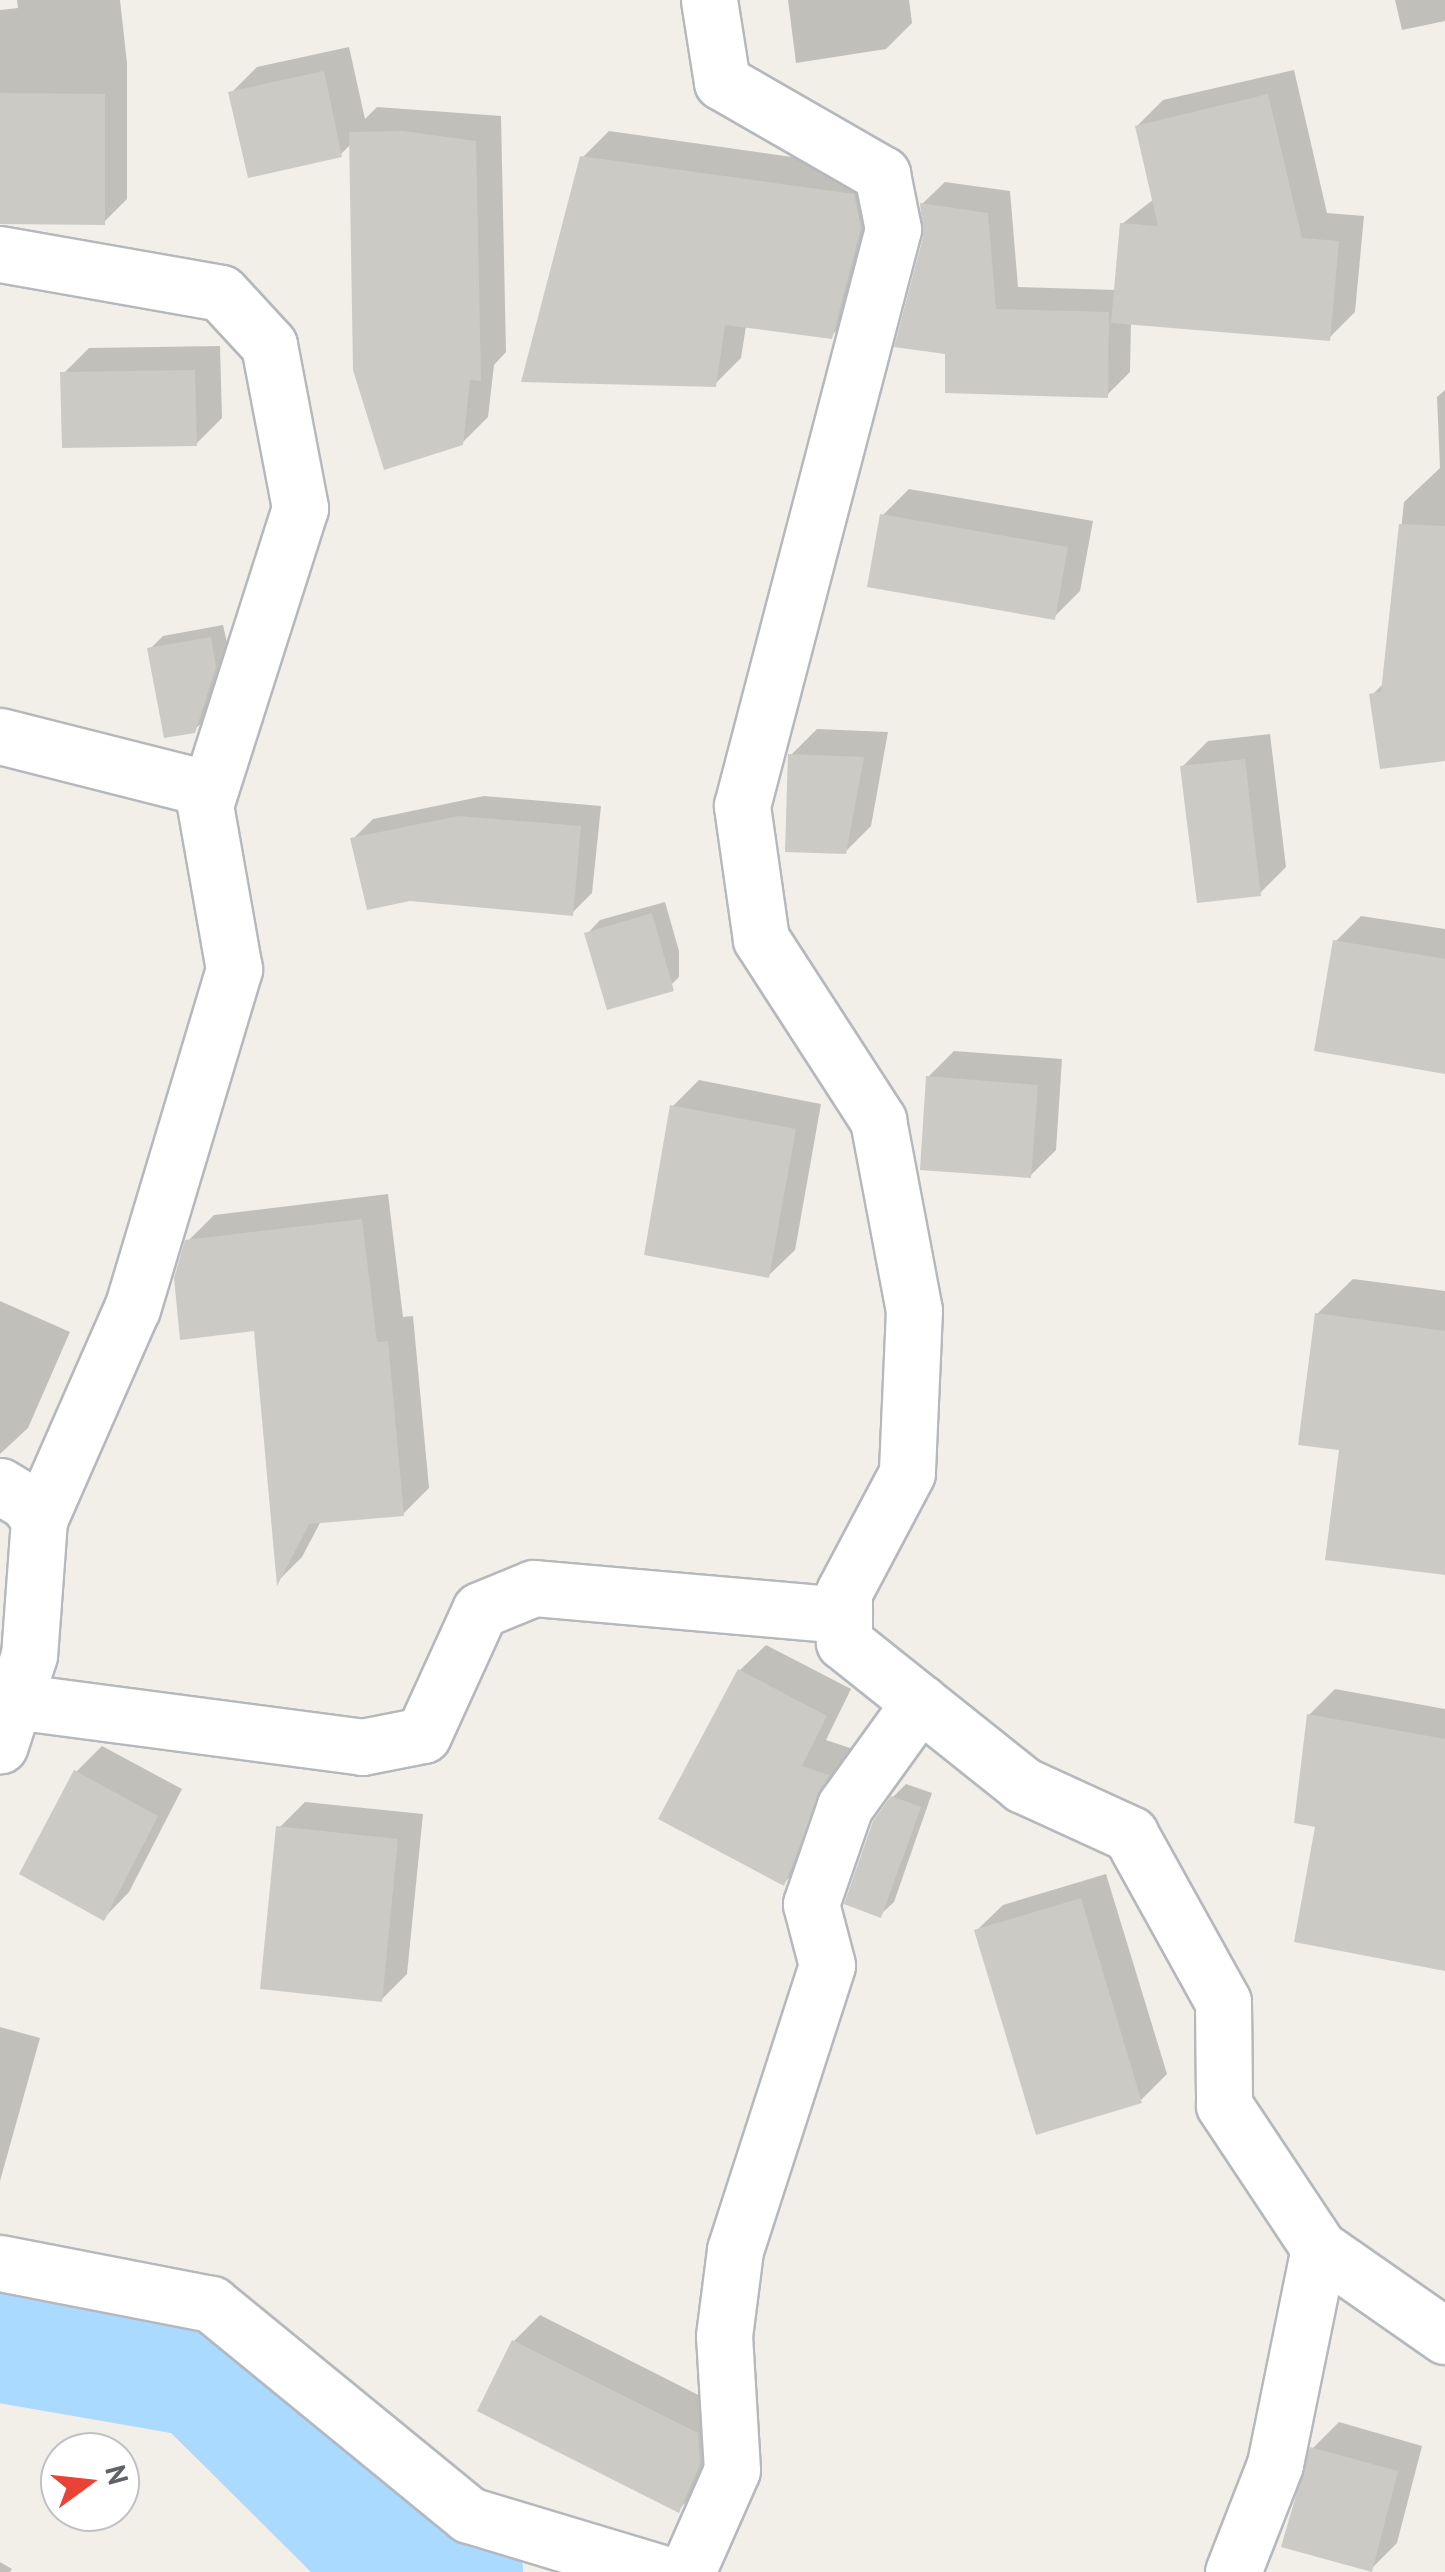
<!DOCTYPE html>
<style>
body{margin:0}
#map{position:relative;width:1445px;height:2572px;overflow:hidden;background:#f1efe8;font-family:"PT Sans",sans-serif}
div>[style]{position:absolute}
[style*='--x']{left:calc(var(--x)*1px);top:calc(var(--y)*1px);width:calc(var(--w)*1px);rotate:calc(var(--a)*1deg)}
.shadow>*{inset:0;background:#0003}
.river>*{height:150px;margin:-75px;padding:0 75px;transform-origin:75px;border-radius:75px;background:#aadaff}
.building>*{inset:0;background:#cccac5}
.roads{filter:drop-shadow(2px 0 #b5b8bc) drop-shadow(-2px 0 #b5b8bc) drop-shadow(0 2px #b5b8bc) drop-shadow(0 -2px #b5b8bc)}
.minor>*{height:55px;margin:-27.5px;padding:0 27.5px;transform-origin:27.5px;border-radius:27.5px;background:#fff}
span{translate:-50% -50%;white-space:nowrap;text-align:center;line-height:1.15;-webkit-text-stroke:8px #fff;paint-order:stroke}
.north{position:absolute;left:40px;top:2432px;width:100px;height:100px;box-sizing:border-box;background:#fff;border:2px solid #bfc1c3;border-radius:50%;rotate:75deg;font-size:28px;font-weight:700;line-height:40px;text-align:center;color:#5f6368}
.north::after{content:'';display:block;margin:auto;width:35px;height:45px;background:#ea4335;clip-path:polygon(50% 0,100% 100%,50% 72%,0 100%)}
</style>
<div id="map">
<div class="shadow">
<i style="clip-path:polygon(17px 0,120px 0,127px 63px,127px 199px,104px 222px,0 221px,0 10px,18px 8px)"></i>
<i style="clip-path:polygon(788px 0,909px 0,912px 23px,886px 49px,796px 63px)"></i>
<i style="clip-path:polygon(1395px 0,1445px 0,1445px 21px,1402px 30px)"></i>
<i style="clip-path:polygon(349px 47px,365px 119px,377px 107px,501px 116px,506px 352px,494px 365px,488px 417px,462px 443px,351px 144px,341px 154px,231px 93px,257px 67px)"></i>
<i style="clip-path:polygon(1294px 70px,1327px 213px,1364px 216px,1355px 312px,1329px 338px,1131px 322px,1130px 372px,1107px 395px,948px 352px,922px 204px,945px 182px,1010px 191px,1018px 287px,1116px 290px,1122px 224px,1154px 199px,1137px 126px,1163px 100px)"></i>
<i style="clip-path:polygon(609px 131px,877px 169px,857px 310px,831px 336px,746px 326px,741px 358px,715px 384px,583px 157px)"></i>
<i style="clip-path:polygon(220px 346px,222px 418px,196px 444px,63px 374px,89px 348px)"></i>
<i style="clip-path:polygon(1445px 390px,1445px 758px,1372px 695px,1385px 682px,1404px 502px,1440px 468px,1437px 397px)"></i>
<i style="clip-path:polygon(909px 489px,1093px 521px,1080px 591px,1054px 617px,883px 515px)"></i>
<i style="clip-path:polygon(223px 625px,229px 652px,208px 717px,194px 730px,150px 649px,163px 636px)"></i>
<i style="clip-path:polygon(817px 729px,888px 732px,871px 826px,845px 852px,791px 755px)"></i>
<i style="clip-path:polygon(1270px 734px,1286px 867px,1260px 893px,1182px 767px,1208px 741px)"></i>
<i style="clip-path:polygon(484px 796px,601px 806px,592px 893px,572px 913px,353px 839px,373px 819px)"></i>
<i style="clip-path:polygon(665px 902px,679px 951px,679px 977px,665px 991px,587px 934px,600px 920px)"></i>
<i style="clip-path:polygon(1361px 916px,1445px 929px,1445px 1072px,1335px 942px)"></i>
<i style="clip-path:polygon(954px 1051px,1062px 1059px,1056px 1150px,1030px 1176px,928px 1077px)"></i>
<i style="clip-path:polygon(699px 1080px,821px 1104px,795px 1250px,769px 1275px,673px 1106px)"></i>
<i style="clip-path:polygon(388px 1194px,403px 1317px,413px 1316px,429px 1488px,403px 1514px,321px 1521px,302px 1557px,279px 1580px,256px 1328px,187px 1242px,214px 1215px)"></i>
<i style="clip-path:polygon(1353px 1279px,1445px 1291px,1445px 1573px,1342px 1448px,1317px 1314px)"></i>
<i style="clip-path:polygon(0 1301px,70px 1332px,28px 1428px,0 1454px)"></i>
<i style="clip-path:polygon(766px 1645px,851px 1689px,826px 1740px,853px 1749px,809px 1857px,784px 1883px,740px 1670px)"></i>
<i style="clip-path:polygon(1335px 1689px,1445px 1709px,1445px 1969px,1318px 1825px,1309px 1715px)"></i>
<i style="clip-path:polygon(102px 1746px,182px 1789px,129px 1892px,104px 1918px,76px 1772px)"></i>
<i style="clip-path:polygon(906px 1784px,932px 1793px,894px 1902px,880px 1915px,892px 1798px)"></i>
<i style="clip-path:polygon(305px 1802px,423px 1814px,407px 1974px,381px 2000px,279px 1828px)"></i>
<i style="clip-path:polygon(1106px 1874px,1167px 2074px,1141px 2100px,977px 1930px,1003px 1905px)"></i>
<i style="clip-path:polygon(0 2027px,40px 2038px,0 2181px)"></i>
<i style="clip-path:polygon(540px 2315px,724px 2408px,704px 2484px,678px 2510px,480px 2410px,514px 2341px)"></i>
<i style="clip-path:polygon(1339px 2422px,1422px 2446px,1397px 2543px,1371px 2569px,1313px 2448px)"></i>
<i style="clip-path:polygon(0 2562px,12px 2569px,10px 2572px,0 2572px)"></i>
</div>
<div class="river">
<i style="--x:0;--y:2327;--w:210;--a:9.9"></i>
<i style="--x:207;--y:2363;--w:234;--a:44.8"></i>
<i style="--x:373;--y:2528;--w:87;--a:30.4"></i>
</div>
<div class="building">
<i style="clip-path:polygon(324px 71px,342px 157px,248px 178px,228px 92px)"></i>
<i style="clip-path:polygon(0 93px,105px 94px,105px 225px,0 224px)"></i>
<i style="clip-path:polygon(1268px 94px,1302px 238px,1339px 241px,1330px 341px,1111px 323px,1120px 223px,1158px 226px,1135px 126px)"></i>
<i style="clip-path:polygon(403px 131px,476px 141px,481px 381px,470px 380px,463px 445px,384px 470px,353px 370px,349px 132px)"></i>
<i style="clip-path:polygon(580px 156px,854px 194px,861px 228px,832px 339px,725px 325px,716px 387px,521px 382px)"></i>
<i style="clip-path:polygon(920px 203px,988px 213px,996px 309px,1109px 312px,1108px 398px,945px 393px,945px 354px,894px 347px,923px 237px)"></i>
<i style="clip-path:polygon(195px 370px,197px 446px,62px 448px,60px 372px)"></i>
<i style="clip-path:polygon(880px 514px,1068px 547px,1055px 620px,867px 587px)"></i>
<i style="clip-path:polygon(1399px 524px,1445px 526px,1445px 761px,1380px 769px,1369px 694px,1381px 692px)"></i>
<i style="clip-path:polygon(211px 637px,216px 667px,195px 733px,164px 738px,147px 648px)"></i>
<i style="clip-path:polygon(788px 754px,864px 757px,846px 854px,785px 852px)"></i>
<i style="clip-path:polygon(1245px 759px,1261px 896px,1197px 903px,1180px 766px)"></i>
<i style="clip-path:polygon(459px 816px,581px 826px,573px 916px,410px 901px,367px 910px,350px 838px)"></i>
<i style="clip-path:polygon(652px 913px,674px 991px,607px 1010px,584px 933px)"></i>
<i style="clip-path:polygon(1333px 940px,1445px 959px,1445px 1074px,1314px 1051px)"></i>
<i style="clip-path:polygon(926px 1076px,1038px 1085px,1031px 1178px,920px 1170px)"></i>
<i style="clip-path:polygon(670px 1105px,796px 1129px,769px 1278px,644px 1255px)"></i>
<i style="clip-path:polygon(362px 1219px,377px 1342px,388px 1341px,404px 1516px,309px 1524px,277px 1586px,254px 1331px,180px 1340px,174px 1278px,185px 1240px)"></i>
<i style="clip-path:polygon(1315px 1313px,1445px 1331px,1445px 1575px,1325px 1560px,1339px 1450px,1298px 1445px)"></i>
<i style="clip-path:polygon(738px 1669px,827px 1716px,802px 1766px,829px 1775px,784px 1886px,658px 1819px)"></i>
<i style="clip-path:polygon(1307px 1714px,1445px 1739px,1445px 1971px,1294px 1942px,1315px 1827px,1294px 1823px)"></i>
<i style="clip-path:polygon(74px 1770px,158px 1816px,104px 1921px,19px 1874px)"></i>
<i style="clip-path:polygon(891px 1796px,921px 1807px,881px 1918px,844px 1904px,873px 1821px)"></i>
<i style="clip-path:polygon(276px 1826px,398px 1839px,382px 2002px,260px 1989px)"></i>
<i style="clip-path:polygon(1081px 1898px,1142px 2103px,1036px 2135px,974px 1930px)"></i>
<i style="clip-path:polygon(512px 2340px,698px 2433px,700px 2464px,679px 2513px,477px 2411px)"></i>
<i style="clip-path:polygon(1310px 2447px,1398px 2471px,1372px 2572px,1281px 2547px)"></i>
</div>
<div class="roads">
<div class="minor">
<i style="--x:709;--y:0;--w:83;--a:81"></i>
<i style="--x:722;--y:82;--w:185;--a:29.9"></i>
<i style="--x:882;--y:174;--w:56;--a:78.7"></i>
<i style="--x:893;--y:229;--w:596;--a:104.67"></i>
<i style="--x:742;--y:806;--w:134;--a:81.9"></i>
<i style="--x:761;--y:939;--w:216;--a:57.1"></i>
<i style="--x:878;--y:1120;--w:193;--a:79.3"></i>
<i style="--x:914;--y:1310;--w:163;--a:92.5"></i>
<i style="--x:907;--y:1473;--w:135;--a:117.9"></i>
<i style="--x:844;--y:1592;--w:50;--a:90"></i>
<i style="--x:844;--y:1642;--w:229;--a:38.6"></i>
<i style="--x:1023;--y:1785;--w:118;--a:24.6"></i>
<i style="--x:1130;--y:1834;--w:192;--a:61"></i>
<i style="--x:1223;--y:2002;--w:103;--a:89.4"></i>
<i style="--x:1224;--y:2105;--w:172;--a:56.4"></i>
<i style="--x:1319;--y:2248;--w:154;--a:34.9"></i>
<i style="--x:0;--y:254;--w:224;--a:10"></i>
<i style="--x:221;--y:293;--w:71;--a:47.3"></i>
<i style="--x:269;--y:345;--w:166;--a:79.2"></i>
<i style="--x:300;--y:508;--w:312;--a:107.7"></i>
<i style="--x:205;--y:805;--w:167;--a:80"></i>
<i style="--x:234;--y:969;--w:354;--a:106.7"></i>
<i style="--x:132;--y:1308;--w:232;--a:113.7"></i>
<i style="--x:39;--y:1520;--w:135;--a:94.2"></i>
<i style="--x:29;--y:1655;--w:95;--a:107.9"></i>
<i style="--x:0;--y:736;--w:216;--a:14.2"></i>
<i style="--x:0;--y:1486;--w:31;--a:31"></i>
<i style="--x:27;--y:1502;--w:22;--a:56"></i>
<i style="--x:14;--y:1701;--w:351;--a:7.5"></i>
<i style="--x:362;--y:1747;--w:62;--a:-11.1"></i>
<i style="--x:423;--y:1735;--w:137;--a:-65.5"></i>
<i style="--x:480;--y:1610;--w:58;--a:-22.2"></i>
<i style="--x:534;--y:1588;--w:311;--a:5"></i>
<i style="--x:0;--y:2263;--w:215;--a:11"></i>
<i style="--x:211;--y:2304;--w:333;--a:39.3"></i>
<i style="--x:469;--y:2515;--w:197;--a:16.8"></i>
<i style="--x:687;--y:2572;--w:111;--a:-66.2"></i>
<i style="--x:732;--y:2470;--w:134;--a:-93.4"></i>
<i style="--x:724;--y:2336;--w:87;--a:-82.7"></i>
<i style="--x:735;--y:2250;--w:299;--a:-72.1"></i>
<i style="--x:827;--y:1965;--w:63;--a:-104.7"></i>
<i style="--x:811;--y:1904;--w:104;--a:-70.9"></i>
<i style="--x:845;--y:1806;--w:128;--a:-54.2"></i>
<i style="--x:1233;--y:2572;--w:116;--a:-68.7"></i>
<i style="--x:1275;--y:2464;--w:220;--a:-78.5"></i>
</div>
</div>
<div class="north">N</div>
</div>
